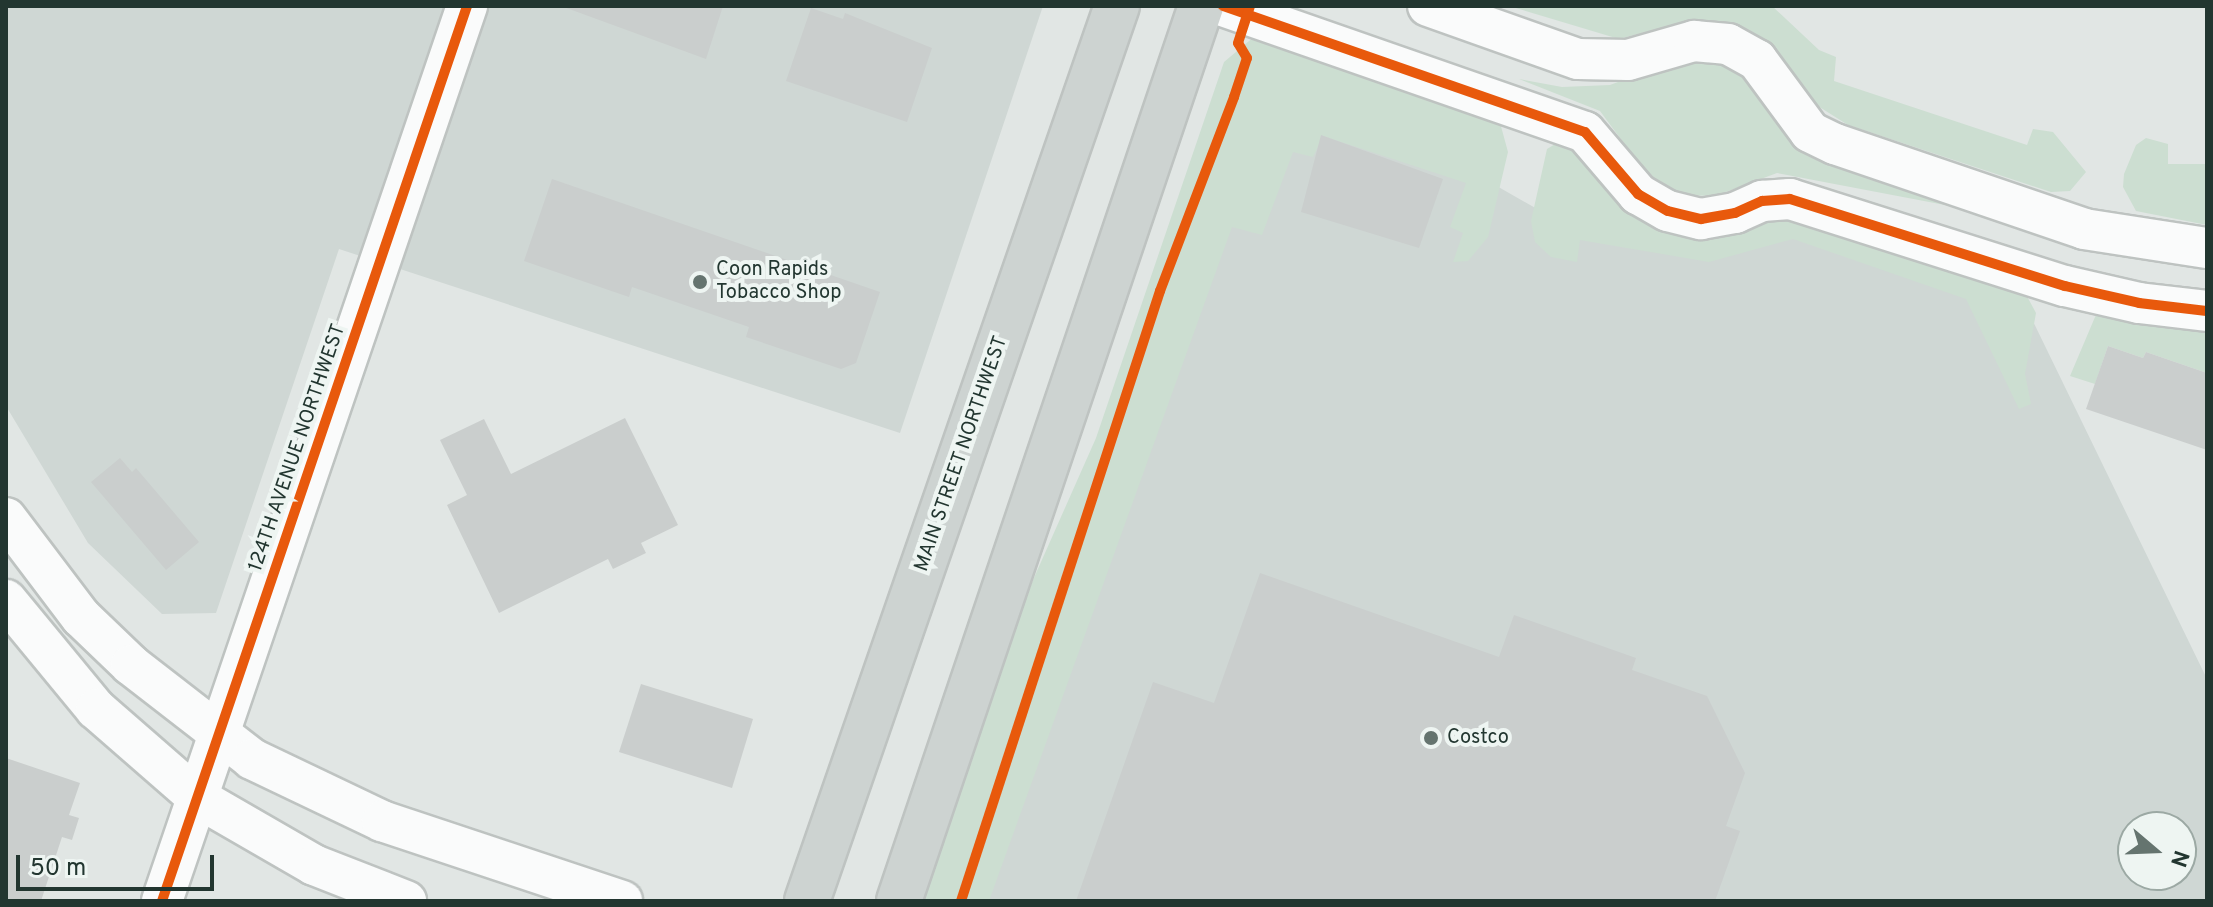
<!DOCTYPE html>
<style>
body{margin:0}
#map{position:relative;width:2213px;height:907px;overflow:hidden;background:#e1e6e4;font-family:Overpass,sans-serif}
div>[style]{position:absolute}
[style*='--x']{left:calc(var(--x)*1px);top:calc(var(--y)*1px);width:calc(var(--w)*1px);rotate:calc(var(--a)*1deg)}
.built>*{inset:0;background:#cfd7d4}
.green>*{inset:0;background:#ccded1}
.building>*{inset:0;background:#cacecd}
.roads{filter:drop-shadow(2px 0 #bec3c1) drop-shadow(-2px 0 #bec3c1) drop-shadow(0 2px #bec3c1) drop-shadow(0 -2px #bec3c1)}
.minor>*{height:40px;margin:-20px;padding:0 20px;transform-origin:20px;border-radius:20px;background:#fafbfb}
.major>*{height:44px;margin:-22px;padding:0 22px;transform-origin:22px;border-radius:22px;background:#cdd3d1}
.cycleway>*{height:10px;margin:-5px;padding:0 5px;transform-origin:5px;border-radius:5px;background:#e8590c}
.dots>*{width:22px;height:22px;translate:-50% -50%;box-sizing:border-box;border:4px solid #eef5f2;border-radius:50%}
span{translate:-50% -50%;white-space:nowrap;text-align:center;line-height:1.15;-webkit-text-stroke:8px #eef5f2;paint-order:stroke}
.poi-label{font-size:20px;color:#223630}
.left{translate:0 -50%;text-align:left}
.street-label{font-size:20px;color:#223630}
.frame{position:absolute;inset:0;border:8px solid #223630;pointer-events:none}
.north{position:absolute;left:2117px;top:811px;width:80px;height:80px;box-sizing:border-box;background:#eef5f2;border:2px solid #9ca9a4;border-radius:50%;rotate:109deg;font-size:22px;font-weight:700;line-height:32px;text-align:center;color:#223630}
.north::after{content:'';display:block;margin:auto;width:28px;height:36px;background:#65746f;clip-path:polygon(50% 0,100% 100%,50% 72%,0 100%)}
.scale{position:absolute;left:16px;top:855px;width:198px;height:36px;box-sizing:border-box;border:4px solid #223630;border-top:0;padding-left:10px;font-size:24px;line-height:28px;white-space:nowrap;color:#223630;-webkit-text-stroke:6px #eef5f2;paint-order:stroke}
</style>
<div id="map">
<div class="built">
<i style="clip-path:polygon(6px 6px,1043px 6px,900px 433px,339px 249px,216px 613px,162px 614px,88px 543px,6px 406px)"></i>
<i style="clip-path:polygon(evenodd,1267px 102px,1488px 181px,1567px 226px,1795px 230px,2026px 307px,2207px 679px,2207px 901px,979px 901px,1267px 102px,2133px 827px,2181px 827px,2181px 875px,2133px 875px,2133px 827px)"></i>
</div>
<div class="green">
<i style="clip-path:polygon(1509px 6px,1772px 6px,1819px 50px,1836px 57px,1834px 81px,2027px 145px,2033px 129px,2053px 132px,2086px 172px,2070px 191px,2051px 192px,1848px 125px,1810px 101px,1789px 67px,1747px 29px,1691px 20px,1619px 39px)"></i>
<i style="clip-path:polygon(1255px 36px,1499px 119px,1508px 152px,1488px 237px,1468px 261px,1453px 262px,1463px 233px,1450px 227px,1466px 183px,1323px 136px,1313px 157px,1293px 152px,1262px 235px,1232px 227px,989px 901px,922px 901px,1029px 589px,1096px 438px,1224px 62px)"></i>
<i style="clip-path:polygon(1719px 57px,1966px 209px,1777px 173px,1715px 196px,1679px 195px,1649px 177px,1600px 111px,1519px 79px,1562px 87px,1610px 85px,1666px 64px)"></i>
<i style="clip-path:polygon(1565px 138px,1615px 188px,1772px 213px,2023px 289px,2036px 313px,2025px 374px,2031px 404px,2019px 409px,1966px 299px,1793px 239px,1709px 262px,1580px 240px,1577px 262px,1551px 257px,1535px 242px,1531px 221px,1547px 149px)"></i>
<i style="clip-path:polygon(2146px 138px,2168px 144px,2168px 164px,2207px 164px,2207px 225px,2136px 211px,2123px 187px,2124px 174px,2136px 145px)"></i>
<i style="clip-path:polygon(2098px 310px,2207px 329px,2207px 373px,2146px 352px,2143px 358px,2108px 346px,2095px 384px,2070px 376px)"></i>
</div>
<div class="building">
<i style="clip-path:polygon(561px 6px,723px 6px,706px 59px)"></i>
<i style="clip-path:polygon(811px 8px,843px 19px,845px 13px,932px 48px,907px 122px,786px 81px)"></i>
<i style="clip-path:polygon(1321px 135px,1443px 179px,1419px 248px,1301px 212px)"></i>
<i style="clip-path:polygon(552px 179px,880px 292px,856px 363px,841px 369px,746px 337px,749px 327px,632px 287px,629px 297px,524px 261px)"></i>
<i style="clip-path:polygon(2108px 346px,2143px 358px,2146px 352px,2207px 373px,2207px 450px,2086px 409px)"></i>
<i style="clip-path:polygon(625px 418px,678px 525px,641px 543px,646px 553px,613px 569px,608px 559px,499px 613px,447px 505px,467px 495px,440px 440px,484px 419px,511px 474px)"></i>
<i style="clip-path:polygon(120px 458px,132px 472px,136px 468px,199px 542px,166px 570px,91px 482px)"></i>
<i style="clip-path:polygon(1260px 573px,1499px 657px,1514px 615px,1636px 658px,1632px 670px,1707px 696px,1745px 773px,1726px 826px,1740px 831px,1715px 901px,1076px 901px,1153px 682px,1214px 703px)"></i>
<i style="clip-path:polygon(641px 684px,753px 719px,732px 788px,619px 752px)"></i>
<i style="clip-path:polygon(6px 758px,80px 783px,69px 815px,79px 818px,72px 840px,62px 837px,41px 901px,6px 901px)"></i>
</div>
<div class="roads">
<div class="minor">
<i style="--x:1223;--y:6;--w:383;--a:19.2"></i>
<i style="--x:1585;--y:132;--w:82;--a:49.5"></i>
<i style="--x:1638;--y:194;--w:34;--a:30"></i>
<i style="--x:1668;--y:211;--w:34;--a:14"></i>
<i style="--x:1701;--y:219;--w:35;--a:-10"></i>
<i style="--x:1735;--y:213;--w:30;--a:-24"></i>
<i style="--x:1762;--y:201;--w:28;--a:-4"></i>
<i style="--x:1790;--y:199;--w:288;--a:17.6"></i>
<i style="--x:2065;--y:286;--w:76;--a:12.9"></i>
<i style="--x:2139;--y:303;--w:68;--a:6.7"></i>
<i style="--x:1428;--y:6;--w:159;--a:19.5"></i>
<i style="--x:1578;--y:59;--w:50;--a:1.1"></i>
<i style="--x:1628;--y:60;--w:69;--a:-16.1"></i>
<i style="--x:1694;--y:41;--w:34;--a:5"></i>
<i style="--x:1728;--y:44;--w:33;--a:29"></i>
<i style="--x:1757;--y:60;--w:89;--a:53.6"></i>
<i style="--x:1810;--y:132;--w:28;--a:26"></i>
<i style="--x:1835;--y:144;--w:263;--a:18.8"></i>
<i style="--x:2084;--y:229;--w:124;--a:8.8"></i>
<i style="--x:6;--y:518;--w:124;--a:52.9"></i>
<i style="--x:81;--y:617;--w:69;--a:43.8"></i>
<i style="--x:131;--y:665;--w:153;--a:37.8"></i>
<i style="--x:252;--y:759;--w:144;--a:25.5"></i>
<i style="--x:382;--y:821;--w:253;--a:18.4"></i>
<i style="--x:6;--y:600;--w:141;--a:50.5"></i>
<i style="--x:96;--y:709;--w:135;--a:41.1"></i>
<i style="--x:198;--y:798;--w:134;--a:30"></i>
<i style="--x:314;--y:865;--w:99;--a:21.4"></i>
<i style="--x:162;--y:901;--w:946;--a:-71.18"></i>
</div>
<div class="major">
<i style="--x:807;--y:901;--w:947;--a:-70.9"></i>
<i style="--x:899;--y:901;--w:945;--a:-71.35"></i>
</div>
</div>
<div class="cycleway">
<i style="--x:1223;--y:6;--w:383;--a:19.2"></i>
<i style="--x:1585;--y:132;--w:82;--a:49.5"></i>
<i style="--x:1638;--y:194;--w:34;--a:30"></i>
<i style="--x:1668;--y:211;--w:34;--a:14"></i>
<i style="--x:1701;--y:219;--w:35;--a:-10"></i>
<i style="--x:1735;--y:213;--w:30;--a:-24"></i>
<i style="--x:1762;--y:201;--w:28;--a:-4"></i>
<i style="--x:1790;--y:199;--w:288;--a:17.6"></i>
<i style="--x:2065;--y:286;--w:76;--a:12.9"></i>
<i style="--x:2139;--y:303;--w:68;--a:6.7"></i>
<i style="--x:162;--y:901;--w:946;--a:-71.18"></i>
<i style="--x:961;--y:901;--w:642;--a:-71.93"></i>
<i style="--x:1160;--y:291;--w:208;--a:-69.1"></i>
<i style="--x:1234;--y:97;--w:41;--a:-71.6"></i>
<i style="--x:1247;--y:58;--w:17;--a:-121"></i>
<i style="--x:1238;--y:43;--w:39;--a:-72"></i>
</div>
<div class="dots">
<i style="left:700px;top:282px;background:#65746f"></i>
<i style="left:1431px;top:738px;background:#65746f"></i>
</div>
<div class="poi-label">
<span class="left" style="left:716px;top:282px">Coon Rapids<br>Tobacco Shop</span>
<span class="left" style="left:1447px;top:738px">Costco</span>
</div>
<div class="street-label">
<span style="left:298px;top:448px;rotate:-71deg">124TH AVENUE NORTHWEST</span>
<span style="left:962px;top:454px;rotate:-71deg">MAIN STREET NORTHWEST</span>
</div>
<div class="frame"></div>
<div class="north">N</div>
<div class="scale">50 m</div>
</div>
